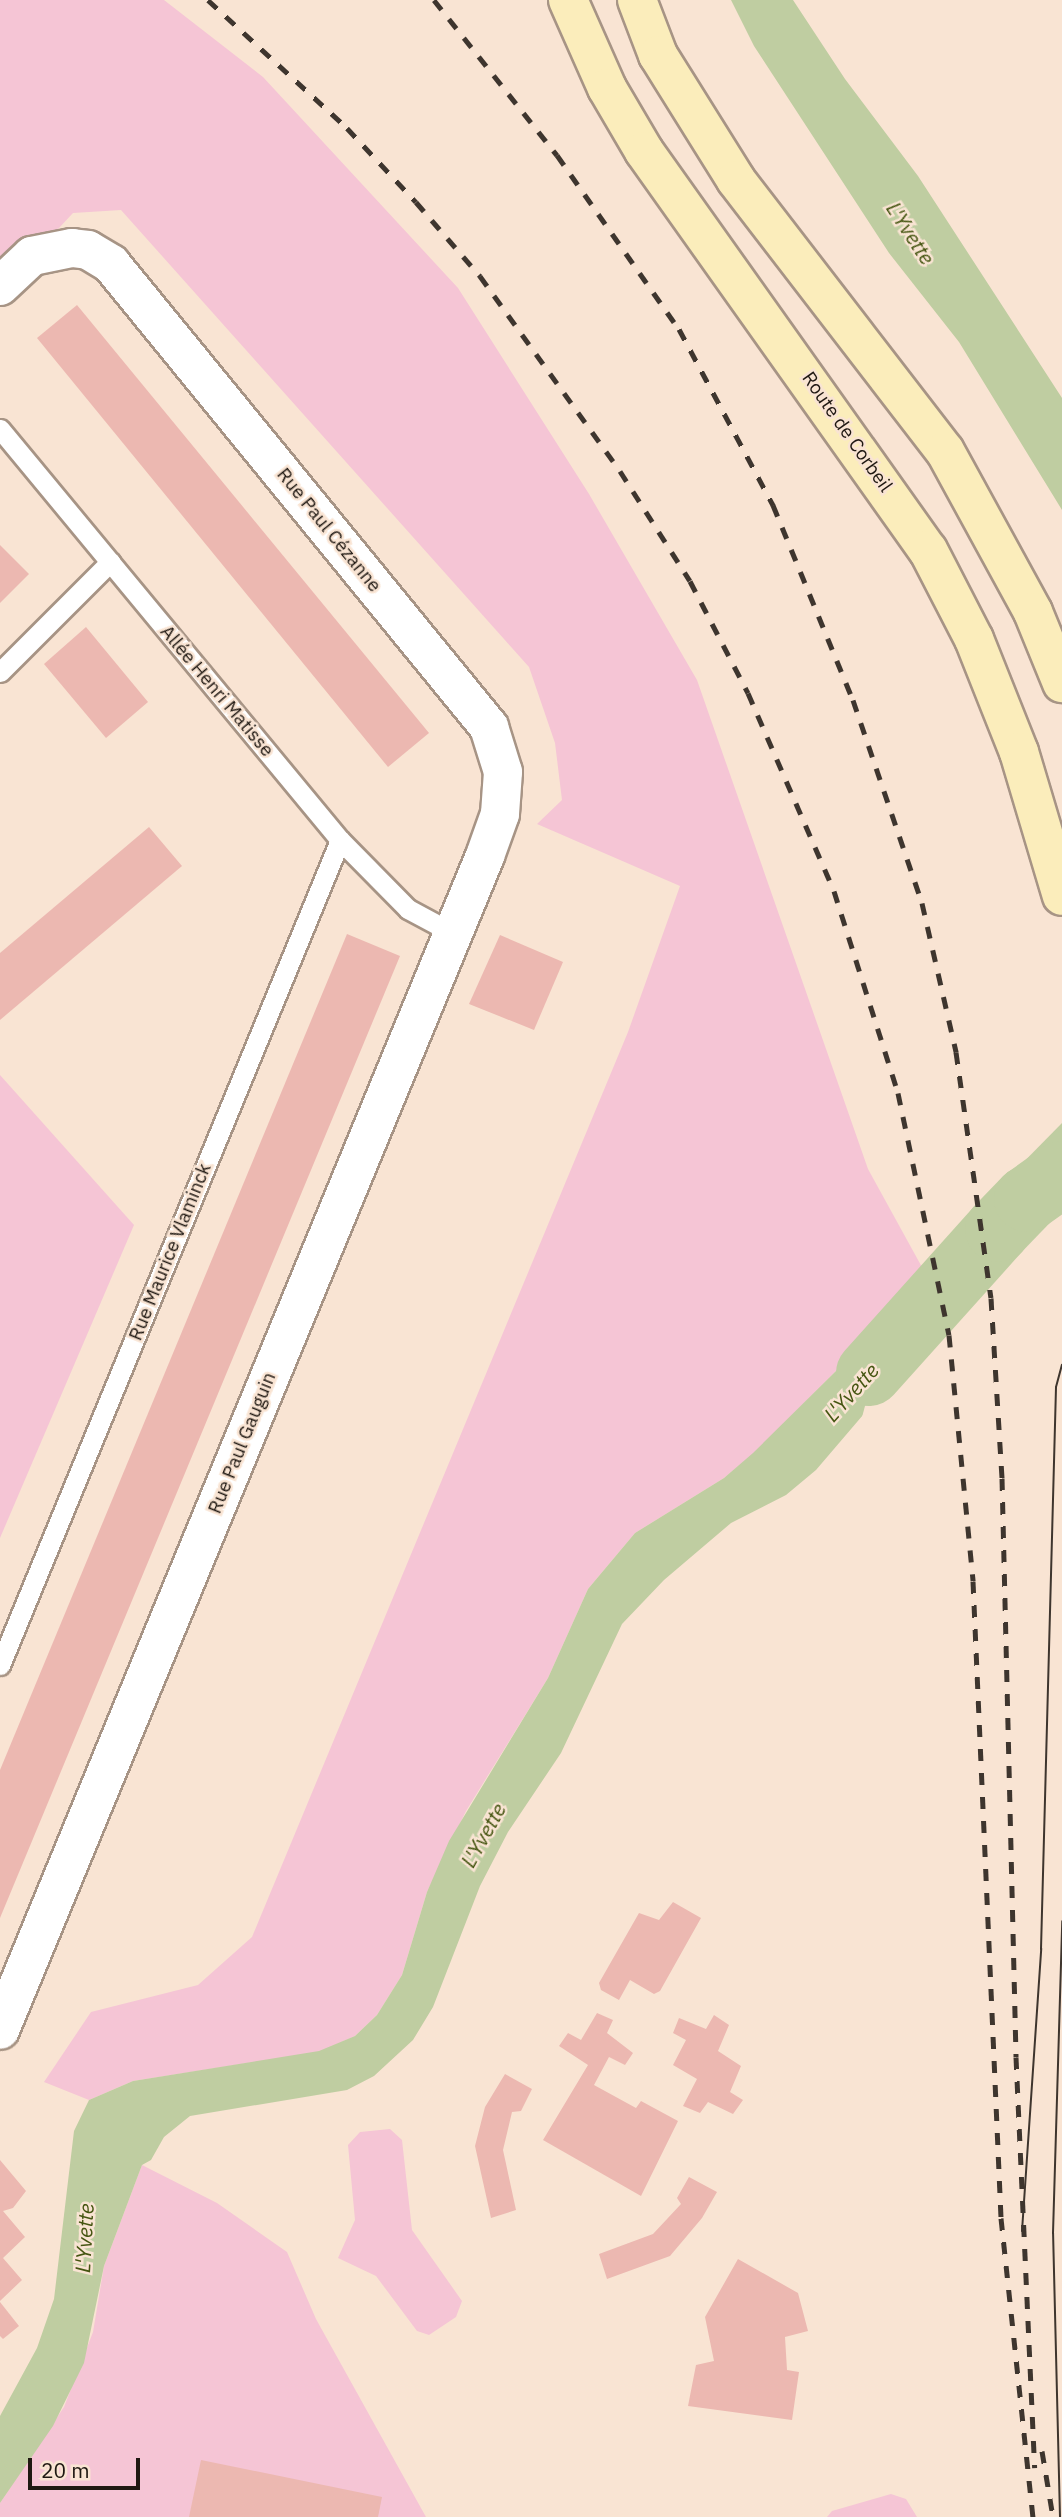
<!DOCTYPE html>
<meta charset="utf-8">
<style>
body{margin:0}
#map{position:relative;width:1062px;height:2517px;overflow:hidden;background:#f9e4d3;font-family:"IBM Plex Sans",sans-serif}
div>[style]{position:absolute}
[style*='--x']{left:calc(var(--x)*1px);top:calc(var(--y)*1px);width:calc(var(--w)*1px);rotate:calc(var(--a)*1deg)}
.green>*{inset:0;background:#f5c5d5}
.water>*{inset:0;background:#bfcda1}
.pier>*{inset:0;background:#f9e4d3}
.river>*{height:66px;margin:-33px;padding:0 33px;transform-origin:33px;border-radius:33px;background:#bfcda1}
.building>*{inset:0;background:#ecb8b1}
.roads{filter:drop-shadow(2px 0 #a79485) drop-shadow(-2px 0 #a79485) drop-shadow(0 2px #a79485) drop-shadow(0 -2px #a79485)}
.lane>*{height:19px;margin:-9.5px;padding:0 9.5px;transform-origin:9.5px;border-radius:9.5px;background:#fff}
.street>*{height:38px;margin:-19px;padding:0 19px;transform-origin:19px;border-radius:19px;background:#fff}
.secondary>*{height:38px;margin:-19px;padding:0 19px;transform-origin:19px;border-radius:19px;background:#fbedbb}
.tram>*{height:2px;margin:-1px;padding:0 1px;transform-origin:1px;border-radius:1px;background:#3e352e}
.rail>*{height:5px;margin-top:-2.5px;transform-origin:0;background:repeating-linear-gradient(90deg,#3e352e 0 12px,transparent 0 24px)}
span{translate:-50% -50%;white-space:nowrap;text-align:center;line-height:1.15;-webkit-text-stroke:5px #f9e4d3;paint-order:stroke}
.street-label{font-size:19px;color:#1f1812}
.water-label{font-size:21px;color:#455511;font-style:italic}
.scale{position:absolute;left:28px;top:2458px;width:112px;height:32px;box-sizing:border-box;border:4px solid #1f1812;border-top:0;padding-left:9px;font-size:21px;line-height:24px;white-space:nowrap;color:#1f1812;-webkit-text-stroke:5px #f9e4d3;paint-order:stroke}
</style>
<div id="map">
<div class="green">
<i style="clip-path:polygon(0 0,164px 0,263px 77px,458px 288px,589px 494px,697px 680px,868px 1169px,923px 1269px,836px 1371px,753px 1454px,724px 1478px,635px 1533px,588px 1589px,548px 1678px,466px 1811px,427px 1892px,402px 1975px,377px 2015px,355px 2036px,319px 2052px,133px 2081px,89px 2100px,44px 2082px,91px 2012px,198px 1985px,252px 1937px,628px 1032px,680px 886px,537px 824px,562px 800px,555px 743px,529px 667px,121px 210px,73px 213px,59px 228px,0 265px)"></i>
<i style="clip-path:polygon(0 1075px,134px 1225px,0 1538px)"></i>
<i style="clip-path:polygon(390px 2129px,402px 2140px,412px 2230px,462px 2301px,456px 2317px,429px 2335px,417px 2331px,376px 2276px,338px 2258px,355px 2220px,348px 2145px,360px 2132px)"></i>
<i style="clip-path:polygon(142px 2165px,217px 2203px,287px 2252px,316px 2319px,426px 2517px,0 2517px,0 2503px,64px 2407px,93px 2332px,104px 2266px)"></i>
<i style="clip-path:polygon(891px 2494px,906px 2499px,917px 2517px,827px 2517px,832px 2511px)"></i>
</div>
<div class="water">
<i style="clip-path:polygon(731px 0,793px 0,845px 79px,918px 176px,994px 293px,1062px 398px,1062px 510px,959px 342px,889px 253px,754px 46px)"></i>
<i style="clip-path:polygon(1062px 1123px,1062px 1192px,1003px 1254px,992px 1194px)"></i>
<i style="clip-path:polygon(923px 1269px,933px 1332px,863px 1415px,816px 1470px,786px 1495px,731px 1523px,664px 1580px,622px 1624px,561px 1753px,508px 1832px,480px 1886px,433px 2007px,413px 2040px,374px 2076px,347px 2090px,190px 2116px,164px 2137px,151px 2160px,142px 2165px,104px 2266px,84px 2363px,53px 2426px,0 2503px,0 2416px,37px 2348px,54px 2299px,74px 2131px,89px 2100px,133px 2081px,319px 2051px,355px 2036px,377px 2015px,402px 1975px,427px 1892px,449px 1841px,548px 1678px,588px 1589px,635px 1533px,724px 1478px,753px 1453px,836px 1371px)"></i>
</div>
<div class="pier">
<i style="clip-path:polygon(1045px 1196px,1052px 1204px,1001px 1257px,998px 1248px)"></i>
<i style="clip-path:polygon(935px 1318px,936px 1334px,861px 1421px,869px 1391px)"></i>
</div>
<div class="river">
<i style="--x:869;--y:1373;--w:193;--a:-48.1"></i>
<i style="--x:998;--y:1229;--w:42;--a:-46"></i>
<i style="--x:1027;--y:1199;--w:43;--a:-35.5"></i>
</div>
<div class="building">
<i style="clip-path:polygon(77px 305px,429px 733px,388px 767px,37px 338px)"></i>
<i style="clip-path:polygon(0 545px,29px 574px,0 603px)"></i>
<i style="clip-path:polygon(86px 627px,148px 702px,106px 738px,44px 664px)"></i>
<i style="clip-path:polygon(149px 827px,182px 866px,0 1020px,0 953px)"></i>
<i style="clip-path:polygon(347px 934px,400px 956px,0 1918px,0 1770px)"></i>
<i style="clip-path:polygon(500px 935px,563px 962px,534px 1030px,469px 1004px)"></i>
<i style="clip-path:polygon(673px 1902px,701px 1918px,660px 1991px,654px 1994px,630px 1980px,619px 2000px,601px 1990px,599px 1983px,639px 1913px,659px 1920px)"></i>
<i style="clip-path:polygon(597px 2013px,613px 2020px,607px 2033px,633px 2053px,625px 2065px,609px 2057px,594px 2085px,636px 2108px,641px 2101px,678px 2121px,641px 2196px,543px 2140px,588px 2065px,559px 2046px,568px 2033px,581px 2040px)"></i>
<i style="clip-path:polygon(714px 2015px,729px 2025px,718px 2051px,741px 2066px,730px 2092px,743px 2100px,733px 2114px,708px 2102px,700px 2113px,683px 2106px,697px 2079px,673px 2065px,686px 2040px,673px 2033px,679px 2018px,706px 2029px)"></i>
<i style="clip-path:polygon(505px 2074px,532px 2089px,521px 2111px,512px 2112px,503px 2150px,516px 2210px,491px 2218px,475px 2146px,485px 2107px)"></i>
<i style="clip-path:polygon(0 2160px,26px 2191px,13px 2208px,3px 2211px,25px 2237px,3px 2258px,22px 2280px,0 2301px)"></i>
<i style="clip-path:polygon(689px 2177px,717px 2192px,702px 2218px,670px 2256px,607px 2279px,599px 2254px,653px 2234px,681px 2204px,677px 2198px)"></i>
<i style="clip-path:polygon(738px 2259px,798px 2293px,808px 2331px,785px 2337px,787px 2370px,799px 2372px,792px 2420px,688px 2406px,696px 2365px,714px 2361px,705px 2317px)"></i>
<i style="clip-path:polygon(0 2302px,19px 2326px,3px 2339px,0 2336px)"></i>
<i style="clip-path:polygon(201px 2460px,382px 2497px,378px 2517px,189px 2517px)"></i>
</div>
<div class="roads">
<div class="lane">
<i style="--x:0;--y:429;--w:533;--a:50.4"></i>
<i style="--x:340;--y:840;--w:97;--a:45.4"></i>
<i style="--x:408;--y:909;--w:51;--a:28.1"></i>
<i style="--x:0;--y:672;--w:156;--a:-45"></i>
<i style="--x:0;--y:1665;--w:892;--a:-67.6"></i>
</div>
<div class="street">
<i style="--x:0;--y:286;--w:44;--a:-43.2"></i>
<i style="--x:32;--y:256;--w:41;--a:-11.3"></i>
<i style="--x:72;--y:248;--w:16;--a:7"></i>
<i style="--x:88;--y:250;--w:27;--a:31"></i>
<i style="--x:111;--y:264;--w:598;--a:50.77"></i>
<i style="--x:489;--y:727;--w:47;--a:72.7"></i>
<i style="--x:503;--y:772;--w:42;--a:94.1"></i>
<i style="--x:500;--y:814;--w:45;--a:109.7"></i>
<i style="--x:485;--y:856;--w:1270;--a:112.45"></i>
</div>
<div class="secondary">
<i style="--x:568;--y:0;--w:96;--a:66.1"></i>
<i style="--x:607;--y:88;--w:73;--a:59.6"></i>
<i style="--x:644;--y:151;--w:490;--a:54.6"></i>
<i style="--x:928;--y:550;--w:100;--a:62.7"></i>
<i style="--x:974;--y:639;--w:122;--a:68.3"></i>
<i style="--x:1019;--y:752;--w:150;--a:73.4"></i>
<i style="--x:637;--y:0;--w:59;--a:69.1"></i>
<i style="--x:658;--y:55;--w:147;--a:58"></i>
<i style="--x:736;--y:180;--w:342;--a:52.4"></i>
<i style="--x:945;--y:451;--w:183;--a:61.3"></i>
<i style="--x:1033;--y:612;--w:77;--a:67.8"></i>
</div>
</div>
<div class="tram">
<i style="--x:1022;--y:2231;--w:283;--a:-86.1"></i>
<i style="--x:1041;--y:1949;--w:562;--a:-88.47"></i>
<i style="--x:1056;--y:1387;--w:23;--a:-75"></i>
<i style="--x:1060;--y:2517;--w:284;--a:-91.4"></i>
<i style="--x:1053;--y:2233;--w:312;--a:-88.3"></i>
</div>
<div class="rail">
<i style="--x:208;--y:0;--w:189;--a:42.6"></i>
<i style="--x:347;--y:128;--w:101;--a:47"></i>
<i style="--x:416;--y:202;--w:98;--a:49.1"></i>
<i style="--x:480;--y:276;--w:240;--a:54.3"></i>
<i style="--x:620;--y:471;--w:130;--a:57.5"></i>
<i style="--x:690;--y:581;--w:126;--a:62.6"></i>
<i style="--x:748;--y:693;--w:216;--a:66.5"></i>
<i style="--x:834;--y:891;--w:212;--a:72.4"></i>
<i style="--x:898;--y:1093;--w:247;--a:78.1"></i>
<i style="--x:949;--y:1335;--w:247;--a:84.4"></i>
<i style="--x:973;--y:1581;--w:638;--a:87.48"></i>
<i style="--x:1001;--y:2218;--w:301;--a:83.9"></i>
<i style="--x:434;--y:0;--w:198;--a:51.6"></i>
<i style="--x:557;--y:155;--w:213;--a:55"></i>
<i style="--x:679;--y:329;--w:200;--a:61.9"></i>
<i style="--x:773;--y:505;--w:211;--a:67.7"></i>
<i style="--x:853;--y:700;--w:214;--a:71.2"></i>
<i style="--x:922;--y:903;--w:153;--a:77.1"></i>
<i style="--x:956;--y:1052;--w:248;--a:81.9"></i>
<i style="--x:991;--y:1298;--w:180;--a:86.5"></i>
<i style="--x:1002;--y:1478;--w:579;--a:88.61"></i>
<i style="--x:1016;--y:2057;--w:411;--a:87.4"></i>
<i style="--x:1042;--y:2451;--w:67;--a:80.5"></i>
</div>
<div class="street-label">
<span style="left:847px;top:432px;rotate:55deg">Route de Corbeil</span>
<span style="left:329px;top:530px;rotate:51deg">Rue Paul Cézanne</span>
<span style="left:217px;top:691px;rotate:50deg">Allée Henri Matisse</span>
<span style="left:170px;top:1252px;rotate:-68deg">Rue Maurice Vlaminck</span>
<span style="left:242px;top:1443px;rotate:-68deg">Rue Paul Gauguin</span>
</div>
<div class="water-label">
<span style="left:911px;top:233px;rotate:57deg">L'Yvette</span>
<span style="left:851px;top:1392px;rotate:-48deg">L'Yvette</span>
<span style="left:483px;top:1835px;rotate:-61deg">L'Yvette</span>
<span style="left:84px;top:2238px;rotate:-87deg">L'Yvette</span>
</div>
<div class="scale">20 m</div>
</div>
